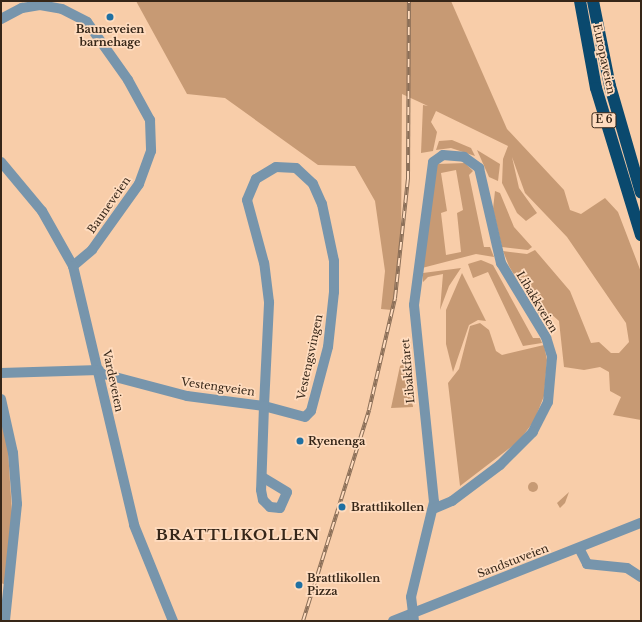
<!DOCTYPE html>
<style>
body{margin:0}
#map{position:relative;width:642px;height:622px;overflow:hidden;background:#f8cda9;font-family:"Libre Baskerville",serif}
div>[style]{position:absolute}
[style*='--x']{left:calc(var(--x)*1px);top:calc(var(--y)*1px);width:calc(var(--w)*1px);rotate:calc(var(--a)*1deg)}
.green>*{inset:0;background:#c79a74}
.round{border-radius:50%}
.minor>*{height:10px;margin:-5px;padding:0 5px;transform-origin:5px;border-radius:5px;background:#7795ac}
.highway>*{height:12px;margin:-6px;padding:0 6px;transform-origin:6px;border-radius:6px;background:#0a496e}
.rail>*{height:4px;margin-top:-2px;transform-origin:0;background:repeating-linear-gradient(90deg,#ffdcbf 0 8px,#8b6f58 0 16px);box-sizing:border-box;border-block:1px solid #8b6f58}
.dots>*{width:11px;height:11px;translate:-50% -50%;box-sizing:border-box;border:2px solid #ffdcbf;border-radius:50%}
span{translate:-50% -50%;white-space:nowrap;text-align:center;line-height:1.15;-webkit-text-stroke:3.5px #ffdcbf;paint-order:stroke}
.shield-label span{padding:1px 3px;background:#ffdcbf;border:1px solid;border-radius:3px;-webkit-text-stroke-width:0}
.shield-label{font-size:10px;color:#362618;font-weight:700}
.poi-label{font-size:11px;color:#362618;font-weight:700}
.left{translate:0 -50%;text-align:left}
.street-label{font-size:11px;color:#362618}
.district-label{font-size:15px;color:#362618;font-weight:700;letter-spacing:1px}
.frame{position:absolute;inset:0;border:2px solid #362618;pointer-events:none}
</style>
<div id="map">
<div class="green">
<i style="clip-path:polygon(136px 1px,451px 1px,507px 129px,564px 190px,570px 210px,581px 214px,605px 198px,618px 212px,641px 272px,641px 420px,613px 415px,621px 397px,610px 391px,609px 372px,600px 367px,584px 370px,564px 367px,559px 321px,550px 313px,544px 322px,532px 302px,536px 299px,523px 280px,519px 283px,509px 266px,503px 251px,527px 254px,535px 250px,570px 291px,591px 343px,599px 342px,611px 353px,619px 353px,629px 342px,626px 323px,567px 237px,525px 193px,512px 157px,519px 188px,537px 213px,526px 221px,517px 213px,502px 183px,503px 159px,508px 146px,436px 111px,431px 122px,437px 132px,433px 151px,421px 153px,423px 105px,428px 106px,402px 94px,401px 243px,392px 310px,381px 309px,385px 271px,375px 201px,355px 166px,318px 165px,225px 98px,187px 94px)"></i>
<i style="clip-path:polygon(452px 140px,471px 148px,475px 156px,451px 148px,436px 150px,439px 141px)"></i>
<i style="clip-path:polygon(477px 150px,500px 164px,498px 181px,489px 177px)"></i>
<i style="clip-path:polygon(evenodd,465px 163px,473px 171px,469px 175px,484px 247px,490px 247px,494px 257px,476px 254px,422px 268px,437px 164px,465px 163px,456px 170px,463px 210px,457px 213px,461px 252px,446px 255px,441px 213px,447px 211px,441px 173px,456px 170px)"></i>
<i style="clip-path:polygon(495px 191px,500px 193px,514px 227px,532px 247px,528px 250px,502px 247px,493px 209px)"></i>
<i style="clip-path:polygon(481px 260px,493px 265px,533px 338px,540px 338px,542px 343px,523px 346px,488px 272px,473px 278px,468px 264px)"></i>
<i style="clip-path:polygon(461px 268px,449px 286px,440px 310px,443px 274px,428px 277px,423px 282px,423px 273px)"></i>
<i style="clip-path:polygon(462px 273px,486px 321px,478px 320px,469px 325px,453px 372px,446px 344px,446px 310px)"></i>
<i style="clip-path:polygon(480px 323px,489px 330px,496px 351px,502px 355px,544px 345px,547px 360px,544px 396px,534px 421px,519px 441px,460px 486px,448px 383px,459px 369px,470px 326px)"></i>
<i style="clip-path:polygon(409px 362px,413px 407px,391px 408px,400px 366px)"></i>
<i style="clip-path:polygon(1px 418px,8px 450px,12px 513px,6px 585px,1px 583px)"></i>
<i class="round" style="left:528px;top:482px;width:10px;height:10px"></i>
<i style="clip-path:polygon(569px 492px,565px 503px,560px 508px,557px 503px)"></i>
</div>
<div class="minor">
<i style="--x:1;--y:19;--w:24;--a:-28"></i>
<i style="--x:22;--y:8;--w:18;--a:-9"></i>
<i style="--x:40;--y:5;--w:22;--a:10"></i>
<i style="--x:62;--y:9;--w:28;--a:27"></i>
<i style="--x:87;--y:22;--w:71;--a:54.7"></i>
<i style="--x:128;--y:80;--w:46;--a:61.2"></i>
<i style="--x:150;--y:120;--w:31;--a:88"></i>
<i style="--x:151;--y:151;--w:35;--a:110"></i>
<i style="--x:139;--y:184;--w:81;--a:125.5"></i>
<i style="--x:92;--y:250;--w:25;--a:140"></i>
<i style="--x:1;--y:162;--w:64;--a:50.1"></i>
<i style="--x:42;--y:211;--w:63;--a:60.6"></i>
<i style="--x:73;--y:266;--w:266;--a:76.7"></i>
<i style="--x:134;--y:525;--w:104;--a:67.9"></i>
<i style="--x:276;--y:167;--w:20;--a:3"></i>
<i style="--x:296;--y:168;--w:23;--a:43"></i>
<i style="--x:313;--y:184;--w:22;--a:66"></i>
<i style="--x:322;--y:204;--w:58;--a:78.1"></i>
<i style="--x:334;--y:261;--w:31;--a:90"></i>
<i style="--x:334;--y:292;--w:55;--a:96.2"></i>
<i style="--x:328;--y:347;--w:66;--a:104.9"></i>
<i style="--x:311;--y:411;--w:8;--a:135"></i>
<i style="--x:305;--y:417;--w:42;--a:-165"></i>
<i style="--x:264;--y:406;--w:104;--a:-87.2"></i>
<i style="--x:269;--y:302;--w:39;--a:-97"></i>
<i style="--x:264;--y:263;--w:65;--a:-105.1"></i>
<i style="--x:247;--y:200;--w:23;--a:-67"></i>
<i style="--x:256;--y:179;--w:23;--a:-31"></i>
<i style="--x:1;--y:373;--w:98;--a:-1.8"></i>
<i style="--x:100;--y:373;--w:90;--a:14.8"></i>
<i style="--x:187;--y:396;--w:78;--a:7.4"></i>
<i style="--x:264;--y:406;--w:84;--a:92"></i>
<i style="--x:261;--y:490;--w:10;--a:79"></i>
<i style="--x:263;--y:500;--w:10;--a:45"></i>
<i style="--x:270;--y:507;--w:10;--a:6"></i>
<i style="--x:280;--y:508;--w:17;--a:-66"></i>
<i style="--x:287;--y:492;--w:29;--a:-149"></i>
<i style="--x:1;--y:399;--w:55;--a:77.5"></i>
<i style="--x:13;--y:453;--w:51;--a:85.5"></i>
<i style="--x:17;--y:504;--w:118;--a:95.9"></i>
<i style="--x:579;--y:548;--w:18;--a:63"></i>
<i style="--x:587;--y:564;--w:40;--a:5.7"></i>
<i style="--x:627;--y:568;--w:17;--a:33"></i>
<i style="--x:393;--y:621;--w:267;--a:-21.6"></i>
<i style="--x:414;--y:621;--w:24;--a:-97"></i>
<i style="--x:411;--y:597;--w:98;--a:-76.4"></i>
<i style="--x:434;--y:502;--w:198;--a:-95.8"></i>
<i style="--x:414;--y:305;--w:144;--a:-82.4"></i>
<i style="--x:433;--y:162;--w:12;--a:-35"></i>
<i style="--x:443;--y:155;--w:21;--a:5"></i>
<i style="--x:464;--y:157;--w:19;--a:36"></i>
<i style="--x:479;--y:168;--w:98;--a:77"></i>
<i style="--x:501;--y:263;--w:87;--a:58.7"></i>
<i style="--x:546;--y:337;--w:21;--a:73"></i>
<i style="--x:552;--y:357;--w:45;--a:95.1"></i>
<i style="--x:548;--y:402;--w:34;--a:117"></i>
<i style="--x:533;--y:432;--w:47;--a:135"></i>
<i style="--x:500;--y:465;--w:60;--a:143.1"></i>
<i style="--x:452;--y:501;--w:21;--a:157"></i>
</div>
<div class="highway">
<i style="--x:580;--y:1;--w:88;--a:79.6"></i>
<i style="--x:596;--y:88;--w:154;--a:73"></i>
<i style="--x:593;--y:1;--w:87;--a:78.7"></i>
<i style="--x:610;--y:86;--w:111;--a:73.8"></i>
</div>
<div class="rail">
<i style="--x:303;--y:621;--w:221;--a:-72.6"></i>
<i style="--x:369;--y:410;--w:115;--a:-76.9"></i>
<i style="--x:395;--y:298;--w:120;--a:-83.8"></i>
<i style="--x:408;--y:179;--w:178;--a:-89.7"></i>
</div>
<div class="dots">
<i style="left:110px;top:17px;background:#2070a2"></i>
<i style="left:300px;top:441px;background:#2070a2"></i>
<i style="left:342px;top:507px;background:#2070a2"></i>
<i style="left:299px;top:585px;background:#2070a2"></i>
</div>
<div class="shield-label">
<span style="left:604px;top:120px">E 6</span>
</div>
<div class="poi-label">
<span style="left:110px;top:36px">Bauneveien<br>barnehage</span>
<span class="left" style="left:308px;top:441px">Ryenenga</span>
<span class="left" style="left:351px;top:507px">Brattlikollen</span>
<span class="left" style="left:307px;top:585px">Brattlikollen<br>Pizza</span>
</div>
<div class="street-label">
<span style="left:604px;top:59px;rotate:78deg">Europaveien</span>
<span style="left:109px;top:205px;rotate:-55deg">Bauneveien</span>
<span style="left:537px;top:302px;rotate:59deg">Libakkveien</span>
<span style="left:310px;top:357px;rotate:-78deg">Vestengsvingen</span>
<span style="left:408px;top:371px;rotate:-95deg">Libakkfaret</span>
<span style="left:113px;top:381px;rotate:78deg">Vardeveien</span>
<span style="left:218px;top:387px;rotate:8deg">Vestengveien</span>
<span style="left:513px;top:561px;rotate:-21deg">Sandstuveien</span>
</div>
<div class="district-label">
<span style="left:238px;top:535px">BRATTLIKOLLEN</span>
</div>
<div class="frame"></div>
</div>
